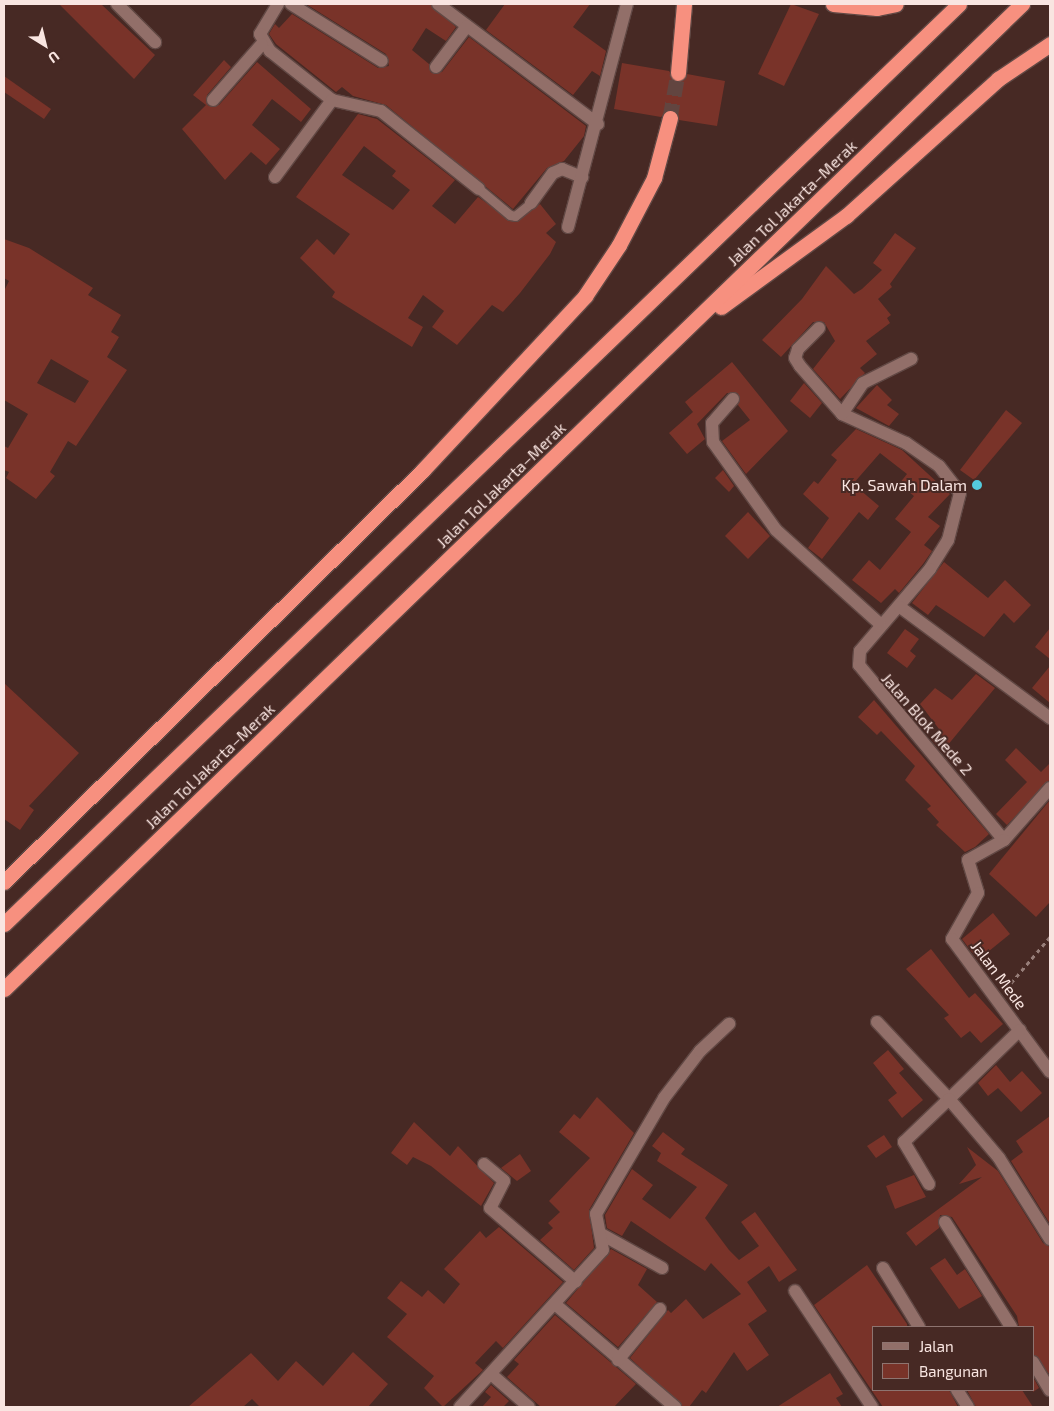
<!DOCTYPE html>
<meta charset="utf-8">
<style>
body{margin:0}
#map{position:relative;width:1054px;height:1411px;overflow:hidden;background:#472924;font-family:"Exo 2",sans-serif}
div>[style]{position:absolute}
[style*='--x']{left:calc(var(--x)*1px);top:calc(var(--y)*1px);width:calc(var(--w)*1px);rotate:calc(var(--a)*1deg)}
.building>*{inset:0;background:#793329}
.motorway-tunnel>*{height:15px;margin-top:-7.5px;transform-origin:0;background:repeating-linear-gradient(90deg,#624540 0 15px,transparent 0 23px)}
.path>*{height:3px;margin-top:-1.5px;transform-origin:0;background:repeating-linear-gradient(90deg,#977e79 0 4px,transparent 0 8px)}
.roads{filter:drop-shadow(1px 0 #614844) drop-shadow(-1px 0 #614844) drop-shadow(0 1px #614844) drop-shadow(0 -1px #614844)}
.service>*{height:9px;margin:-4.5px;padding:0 4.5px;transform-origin:4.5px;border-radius:4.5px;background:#926f69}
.minor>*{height:12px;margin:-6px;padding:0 6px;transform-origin:6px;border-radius:6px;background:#926f69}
.motorway>*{height:15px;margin:-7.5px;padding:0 7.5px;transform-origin:7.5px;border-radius:7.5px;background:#f7907f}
.dots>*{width:14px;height:14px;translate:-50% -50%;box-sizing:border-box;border:2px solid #472924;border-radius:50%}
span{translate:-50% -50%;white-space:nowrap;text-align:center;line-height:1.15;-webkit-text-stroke:4px #472924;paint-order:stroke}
.street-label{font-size:16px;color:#f9e5e1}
.poi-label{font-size:16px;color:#f9e5e1}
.right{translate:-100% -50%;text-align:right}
.frame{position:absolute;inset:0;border:5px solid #f9e5e1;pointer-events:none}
.legend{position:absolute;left:872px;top:1326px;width:162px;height:65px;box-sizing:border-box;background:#472924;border:1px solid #8e7470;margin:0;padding:6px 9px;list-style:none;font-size:15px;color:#f9e5e1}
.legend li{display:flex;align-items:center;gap:10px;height:25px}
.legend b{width:25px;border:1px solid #8e7470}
.north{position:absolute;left:20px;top:20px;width:50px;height:50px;-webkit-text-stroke:4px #472924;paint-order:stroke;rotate:144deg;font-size:14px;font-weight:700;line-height:20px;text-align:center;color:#f9e5e1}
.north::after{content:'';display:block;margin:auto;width:18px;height:22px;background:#f9e5e1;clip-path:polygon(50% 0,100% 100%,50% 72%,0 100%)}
</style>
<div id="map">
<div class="building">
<i style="clip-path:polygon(59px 4px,101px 4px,155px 55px,134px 79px)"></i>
<i style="clip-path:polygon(306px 4px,430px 4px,456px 27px,446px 41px,426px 28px,412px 50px,429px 64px,431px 73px,442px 72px,469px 37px,586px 126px,584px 136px,564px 161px,547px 168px,513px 209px,386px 105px,353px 96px,342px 87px,336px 92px,276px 44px,269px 34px,275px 24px,279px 28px,292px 14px,378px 68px,389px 66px,386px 54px)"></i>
<i style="clip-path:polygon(505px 4px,590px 4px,573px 27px,606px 51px,600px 76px,592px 71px,573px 95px,486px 30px)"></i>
<i style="clip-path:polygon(791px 4px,819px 14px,784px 86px,758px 74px)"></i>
<i style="clip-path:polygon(224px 60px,231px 67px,207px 95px,208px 106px,219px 105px,257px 62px,311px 109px,301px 122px,272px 99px,252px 125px,280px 149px,266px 165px,251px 152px,225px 180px,182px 129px,206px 105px,193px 95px)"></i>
<i style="clip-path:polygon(622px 63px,669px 71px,677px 82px,687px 74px,725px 81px,717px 126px,679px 120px,672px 109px,661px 117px,614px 109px)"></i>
<i style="clip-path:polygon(4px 76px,51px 109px,44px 119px,4px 92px)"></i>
<i style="clip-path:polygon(evenodd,358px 114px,377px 119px,455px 180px,432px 206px,455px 224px,478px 197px,514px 222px,540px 204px,556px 224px,546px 233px,556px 242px,550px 254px,520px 293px,503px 312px,492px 305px,457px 345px,432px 327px,444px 311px,423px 295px,408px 318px,423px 327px,412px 347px,332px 297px,335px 292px,300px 258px,317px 239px,334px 255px,350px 234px,296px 197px,358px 114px,364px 146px,396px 171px,392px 176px,410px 190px,393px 210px,342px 175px,364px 146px)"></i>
<i style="clip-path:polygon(895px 233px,916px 248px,890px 284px,892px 287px,878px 299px,891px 315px,887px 318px,890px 323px,866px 341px,877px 354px,860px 368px,865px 373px,840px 399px,813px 369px,835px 341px,824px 322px,813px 322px,781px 357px,762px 340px,802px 299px,826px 266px,854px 294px,862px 289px,882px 270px,873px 263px)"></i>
<i style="clip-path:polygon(evenodd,4px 239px,29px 248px,93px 288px,88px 295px,121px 315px,111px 332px,119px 337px,107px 357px,127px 370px,76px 446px,68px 441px,50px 472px,55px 476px,36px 499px,6px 478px,9px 472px,4px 470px,4px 446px,8px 448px,28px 414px,4px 400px,4px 291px,9px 281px,4px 278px,4px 239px,51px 359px,89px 381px,75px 403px,37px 383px,51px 359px)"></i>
<i style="clip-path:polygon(732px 362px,788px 431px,746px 474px,722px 441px,750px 420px,738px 405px,738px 393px,727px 393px,697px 424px,705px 439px,687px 454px,669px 433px,693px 412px,685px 402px)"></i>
<i style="clip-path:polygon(804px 383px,822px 403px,810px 418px,790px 401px)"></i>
<i style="clip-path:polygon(877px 385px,892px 400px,887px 405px,899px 414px,889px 426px,856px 408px)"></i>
<i style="clip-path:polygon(1006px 410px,1022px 423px,974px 480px,960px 470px)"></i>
<i style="clip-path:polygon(856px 429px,902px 450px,950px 494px,928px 517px,940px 526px,924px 545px,932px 551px,923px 564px,899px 593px,895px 589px,881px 603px,852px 580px,869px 560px,880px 570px,911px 532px,895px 519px,914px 496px,899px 484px,907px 474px,880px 453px,853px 484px,879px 506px,868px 520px,859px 512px,822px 559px,808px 548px,829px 518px,803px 494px,814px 481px,818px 484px,837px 460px,831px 455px)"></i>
<i style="clip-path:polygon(723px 470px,734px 486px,729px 492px,715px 478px)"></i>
<i style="clip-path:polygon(748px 512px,770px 536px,748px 559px,725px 536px)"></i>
<i style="clip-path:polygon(944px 562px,988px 598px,1005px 580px,1031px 605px,1014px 623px,1004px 613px,984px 637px,936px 605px,928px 615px,912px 603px)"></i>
<i style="clip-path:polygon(1050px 628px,1050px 659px,1035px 647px)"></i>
<i style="clip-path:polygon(905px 629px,919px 639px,910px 651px,916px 656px,907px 668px,887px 653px)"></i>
<i style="clip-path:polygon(1050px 666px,1050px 703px,1032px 688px)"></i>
<i style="clip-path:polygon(976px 674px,995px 688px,942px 752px,930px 738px,939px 729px,920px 704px,935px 688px,952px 700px)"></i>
<i style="clip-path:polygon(4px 683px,79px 753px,29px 806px,34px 810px,20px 830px,4px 819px)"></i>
<i style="clip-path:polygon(874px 700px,989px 834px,975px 847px,965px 852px,936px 825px,939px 822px,927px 809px,931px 806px,905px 780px,915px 766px,881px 731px,877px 735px,858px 717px)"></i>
<i style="clip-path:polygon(1016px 748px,1041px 772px,1050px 763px,1050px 780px,1007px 825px,996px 814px,1027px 782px,1005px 760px)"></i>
<i style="clip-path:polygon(1050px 800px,1050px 902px,1036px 917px,989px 874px)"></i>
<i style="clip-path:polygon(993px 913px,1010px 934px,978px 960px,962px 939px)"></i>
<i style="clip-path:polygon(931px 949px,969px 998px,975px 993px,1003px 1024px,981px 1043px,970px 1031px,961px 1038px,944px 1018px,949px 1015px,906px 969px)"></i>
<i style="clip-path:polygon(888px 1050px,904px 1069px,899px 1073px,923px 1100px,902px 1118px,888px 1100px,897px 1093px,873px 1063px)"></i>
<i style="clip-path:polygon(996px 1065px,1010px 1082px,1022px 1071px,1042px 1093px,1021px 1112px,998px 1088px,988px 1096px,978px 1083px)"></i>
<i style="clip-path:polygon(597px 1097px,634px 1133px,589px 1210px,594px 1248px,574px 1270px,540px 1240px,553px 1228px,548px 1223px,560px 1212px,549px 1201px,590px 1158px,559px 1132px,574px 1114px,580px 1119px)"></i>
<i style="clip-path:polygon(1050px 1116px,1050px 1224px,1011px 1161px,1023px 1152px,1016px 1141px)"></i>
<i style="clip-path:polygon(414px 1122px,450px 1156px,458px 1146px,494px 1183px,481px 1206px,431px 1166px,413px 1157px,407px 1165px,391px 1153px)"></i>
<i style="clip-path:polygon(663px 1132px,685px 1149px,681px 1154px,728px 1185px,705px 1218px,729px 1250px,739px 1260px,759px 1246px,741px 1222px,755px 1212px,797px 1270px,779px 1282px,769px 1266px,747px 1282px,767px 1311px,748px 1324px,769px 1355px,747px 1371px,734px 1352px,706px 1393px,702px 1390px,689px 1407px,683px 1407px,630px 1358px,668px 1310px,671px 1313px,686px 1299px,703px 1319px,741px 1294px,711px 1263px,705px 1271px,631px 1221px,622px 1236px,607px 1228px,605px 1215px,632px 1169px,653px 1185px,642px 1199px,670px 1219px,697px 1187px,657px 1161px,661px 1153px,652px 1146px)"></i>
<i style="clip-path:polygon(884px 1135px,892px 1147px,876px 1158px,867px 1146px)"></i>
<i style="clip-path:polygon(967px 1147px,998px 1171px,1043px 1243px,1050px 1247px,1050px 1375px,1033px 1354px,1033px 1327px,1019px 1327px,1017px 1316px,952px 1217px,940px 1215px,939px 1228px,916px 1246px,906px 1233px,982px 1177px,959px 1184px,976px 1165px)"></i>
<i style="clip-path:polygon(520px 1154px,531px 1171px,517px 1181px,501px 1168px)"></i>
<i style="clip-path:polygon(914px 1175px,926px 1197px,895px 1209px,886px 1186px)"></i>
<i style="clip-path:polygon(499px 1227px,563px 1282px,503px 1348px,496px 1341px,475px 1363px,483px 1370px,443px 1407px,424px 1388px,434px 1376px,387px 1337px,407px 1314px,387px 1298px,401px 1281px,422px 1297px,428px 1290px,444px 1304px,460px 1284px,444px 1269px,480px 1231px,486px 1238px)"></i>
<i style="clip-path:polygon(611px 1249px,647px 1269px,638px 1285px,657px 1302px,618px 1347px,566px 1303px)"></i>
<i style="clip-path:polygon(945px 1258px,957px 1275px,965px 1269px,982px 1296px,959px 1309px,930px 1268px)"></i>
<i style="clip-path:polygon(867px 1265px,907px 1324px,907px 1327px,873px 1327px,873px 1390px,949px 1390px,958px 1407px,883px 1407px,814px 1305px)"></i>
<i style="clip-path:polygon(555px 1315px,636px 1384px,614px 1407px,541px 1407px,507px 1377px,519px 1364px,514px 1360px)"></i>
<i style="clip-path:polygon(353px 1352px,388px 1384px,368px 1407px,260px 1407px,252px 1399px,243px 1407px,188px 1407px,251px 1353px,278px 1381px,296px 1361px,323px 1386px)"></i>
<i style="clip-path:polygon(830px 1373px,843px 1394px,836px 1398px,842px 1407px,777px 1407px)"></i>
<i style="clip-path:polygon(1033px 1377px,1039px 1388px,1033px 1392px)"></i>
<i style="clip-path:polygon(491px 1385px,509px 1401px,503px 1407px,482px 1407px,491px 1397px,485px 1392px)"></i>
<i style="clip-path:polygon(967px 1390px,1022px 1390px,1033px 1407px,976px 1407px)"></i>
</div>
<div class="motorway-tunnel">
<i style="--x:670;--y:118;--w:46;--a:-79.9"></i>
</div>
<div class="path">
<i style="--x:1006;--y:989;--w:68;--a:-49.8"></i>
</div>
<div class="roads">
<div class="service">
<i style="--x:479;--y:189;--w:40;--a:40"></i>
<i style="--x:510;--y:215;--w:5;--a:11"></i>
<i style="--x:515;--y:216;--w:21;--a:-39"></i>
</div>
<div class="minor">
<i style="--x:117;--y:4;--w:54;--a:45"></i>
<i style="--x:278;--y:4;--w:35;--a:121"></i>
<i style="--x:260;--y:34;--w:20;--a:60"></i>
<i style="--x:270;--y:51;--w:79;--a:38.3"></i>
<i style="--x:332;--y:100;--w:50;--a:12.7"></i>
<i style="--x:381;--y:111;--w:125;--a:38.5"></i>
<i style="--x:291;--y:4;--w:107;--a:32.1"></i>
<i style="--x:438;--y:4;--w:200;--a:36.9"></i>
<i style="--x:436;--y:67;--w:51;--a:-52.9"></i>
<i style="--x:213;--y:100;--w:74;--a:-48.8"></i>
<i style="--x:275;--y:177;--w:96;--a:-53.5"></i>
<i style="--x:531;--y:203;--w:37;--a:-54"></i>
<i style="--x:553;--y:173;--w:10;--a:-24"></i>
<i style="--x:562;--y:169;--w:22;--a:22"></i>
<i style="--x:568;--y:227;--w:231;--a:-75.2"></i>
<i style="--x:819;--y:328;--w:30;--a:135"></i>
<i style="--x:798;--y:349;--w:9;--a:108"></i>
<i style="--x:795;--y:358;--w:9;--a:58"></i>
<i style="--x:800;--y:366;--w:64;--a:48.8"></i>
<i style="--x:842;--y:414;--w:70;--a:24.4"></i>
<i style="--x:906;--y:443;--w:40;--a:34.9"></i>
<i style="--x:939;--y:466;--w:34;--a:52"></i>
<i style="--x:960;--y:493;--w:49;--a:104.3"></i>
<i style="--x:948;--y:540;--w:34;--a:122"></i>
<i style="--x:930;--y:569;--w:108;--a:130.5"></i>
<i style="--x:860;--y:651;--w:14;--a:94"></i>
<i style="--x:859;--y:665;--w:227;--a:50.4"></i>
<i style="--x:733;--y:399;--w:32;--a:131"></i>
<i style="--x:712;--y:423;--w:19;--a:87"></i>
<i style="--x:713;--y:442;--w:108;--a:54.4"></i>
<i style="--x:776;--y:530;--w:140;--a:42.1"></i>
<i style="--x:842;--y:414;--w:37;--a:-56"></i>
<i style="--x:863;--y:383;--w:54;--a:-26.6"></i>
<i style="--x:900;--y:607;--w:187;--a:36.5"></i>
<i style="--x:1050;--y:788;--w:69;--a:131.5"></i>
<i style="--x:1004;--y:840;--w:41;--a:150.9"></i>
<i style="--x:968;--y:860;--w:34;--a:73"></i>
<i style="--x:978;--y:893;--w:53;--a:119.5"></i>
<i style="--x:952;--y:939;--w:165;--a:53.6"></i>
<i style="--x:877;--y:1022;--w:105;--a:46.9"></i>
<i style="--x:949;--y:1099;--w:99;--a:-44.2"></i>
<i style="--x:484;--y:1164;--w:26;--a:40"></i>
<i style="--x:504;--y:1181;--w:30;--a:117"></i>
<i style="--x:490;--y:1208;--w:113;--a:40.7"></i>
<i style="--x:929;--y:1184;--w:49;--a:-120.8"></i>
<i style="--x:904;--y:1142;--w:62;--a:-43.7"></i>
<i style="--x:949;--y:1099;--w:77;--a:49.7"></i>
<i style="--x:999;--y:1158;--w:96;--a:57.8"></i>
<i style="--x:945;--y:1222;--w:124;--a:57.8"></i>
<i style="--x:601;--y:1234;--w:70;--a:29.1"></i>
<i style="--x:883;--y:1268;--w:69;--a:58.6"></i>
<i style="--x:795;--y:1291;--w:139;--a:56.4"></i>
<i style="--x:556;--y:1305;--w:157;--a:40.6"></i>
<i style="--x:618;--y:1360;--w:66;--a:-50.5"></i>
<i style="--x:1033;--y:1362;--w:33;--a:59"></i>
<i style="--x:491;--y:1374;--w:50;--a:41"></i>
<i style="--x:957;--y:1390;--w:20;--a:57"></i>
<i style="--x:460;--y:1407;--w:212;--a:-47.7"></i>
<i style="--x:603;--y:1250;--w:37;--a:-101"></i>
<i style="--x:596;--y:1214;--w:134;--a:-59.6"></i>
<i style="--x:664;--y:1098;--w:59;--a:-52.5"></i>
<i style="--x:700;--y:1051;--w:40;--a:-43"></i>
</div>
<div class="motorway">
<i style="--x:833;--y:4;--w:44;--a:5.2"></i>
<i style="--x:877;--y:8;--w:19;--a:-12"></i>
<i style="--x:678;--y:73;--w:69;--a:-85"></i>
<i style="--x:721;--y:307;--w:155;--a:-36.1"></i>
<i style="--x:846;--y:216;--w:205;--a:-42"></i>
<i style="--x:998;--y:79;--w:63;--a:-33.9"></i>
<i style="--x:4;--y:882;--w:588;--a:-44.52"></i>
<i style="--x:423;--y:470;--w:238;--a:-47"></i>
<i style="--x:585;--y:296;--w:61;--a:-56.3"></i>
<i style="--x:619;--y:245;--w:76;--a:-62.4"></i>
<i style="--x:654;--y:178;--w:62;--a:-75.1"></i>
<i style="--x:4;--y:924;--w:1326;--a:-43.93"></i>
<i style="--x:4;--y:989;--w:1417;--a:-44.06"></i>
</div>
</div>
<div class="dots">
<i style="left:977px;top:485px;background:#54cadd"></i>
</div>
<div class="street-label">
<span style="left:792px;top:203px;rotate:-44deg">Jalan Tol Jakarta–Merak</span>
<span style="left:501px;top:485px;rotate:-44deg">Jalan Tol Jakarta–Merak</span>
<span style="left:927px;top:724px;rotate:49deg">Jalan Blok Mede 2</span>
<span style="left:210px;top:766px;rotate:-44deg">Jalan Tol Jakarta–Merak</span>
<span style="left:999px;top:975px;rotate:53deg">Jalan Mede</span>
</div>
<div class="poi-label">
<span class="right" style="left:967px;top:485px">Kp. Sawah Dalam</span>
</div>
<div class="frame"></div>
<ul class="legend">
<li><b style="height:6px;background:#926f69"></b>Jalan</li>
<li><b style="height:14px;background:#793329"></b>Bangunan</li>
</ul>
<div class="north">U</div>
</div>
